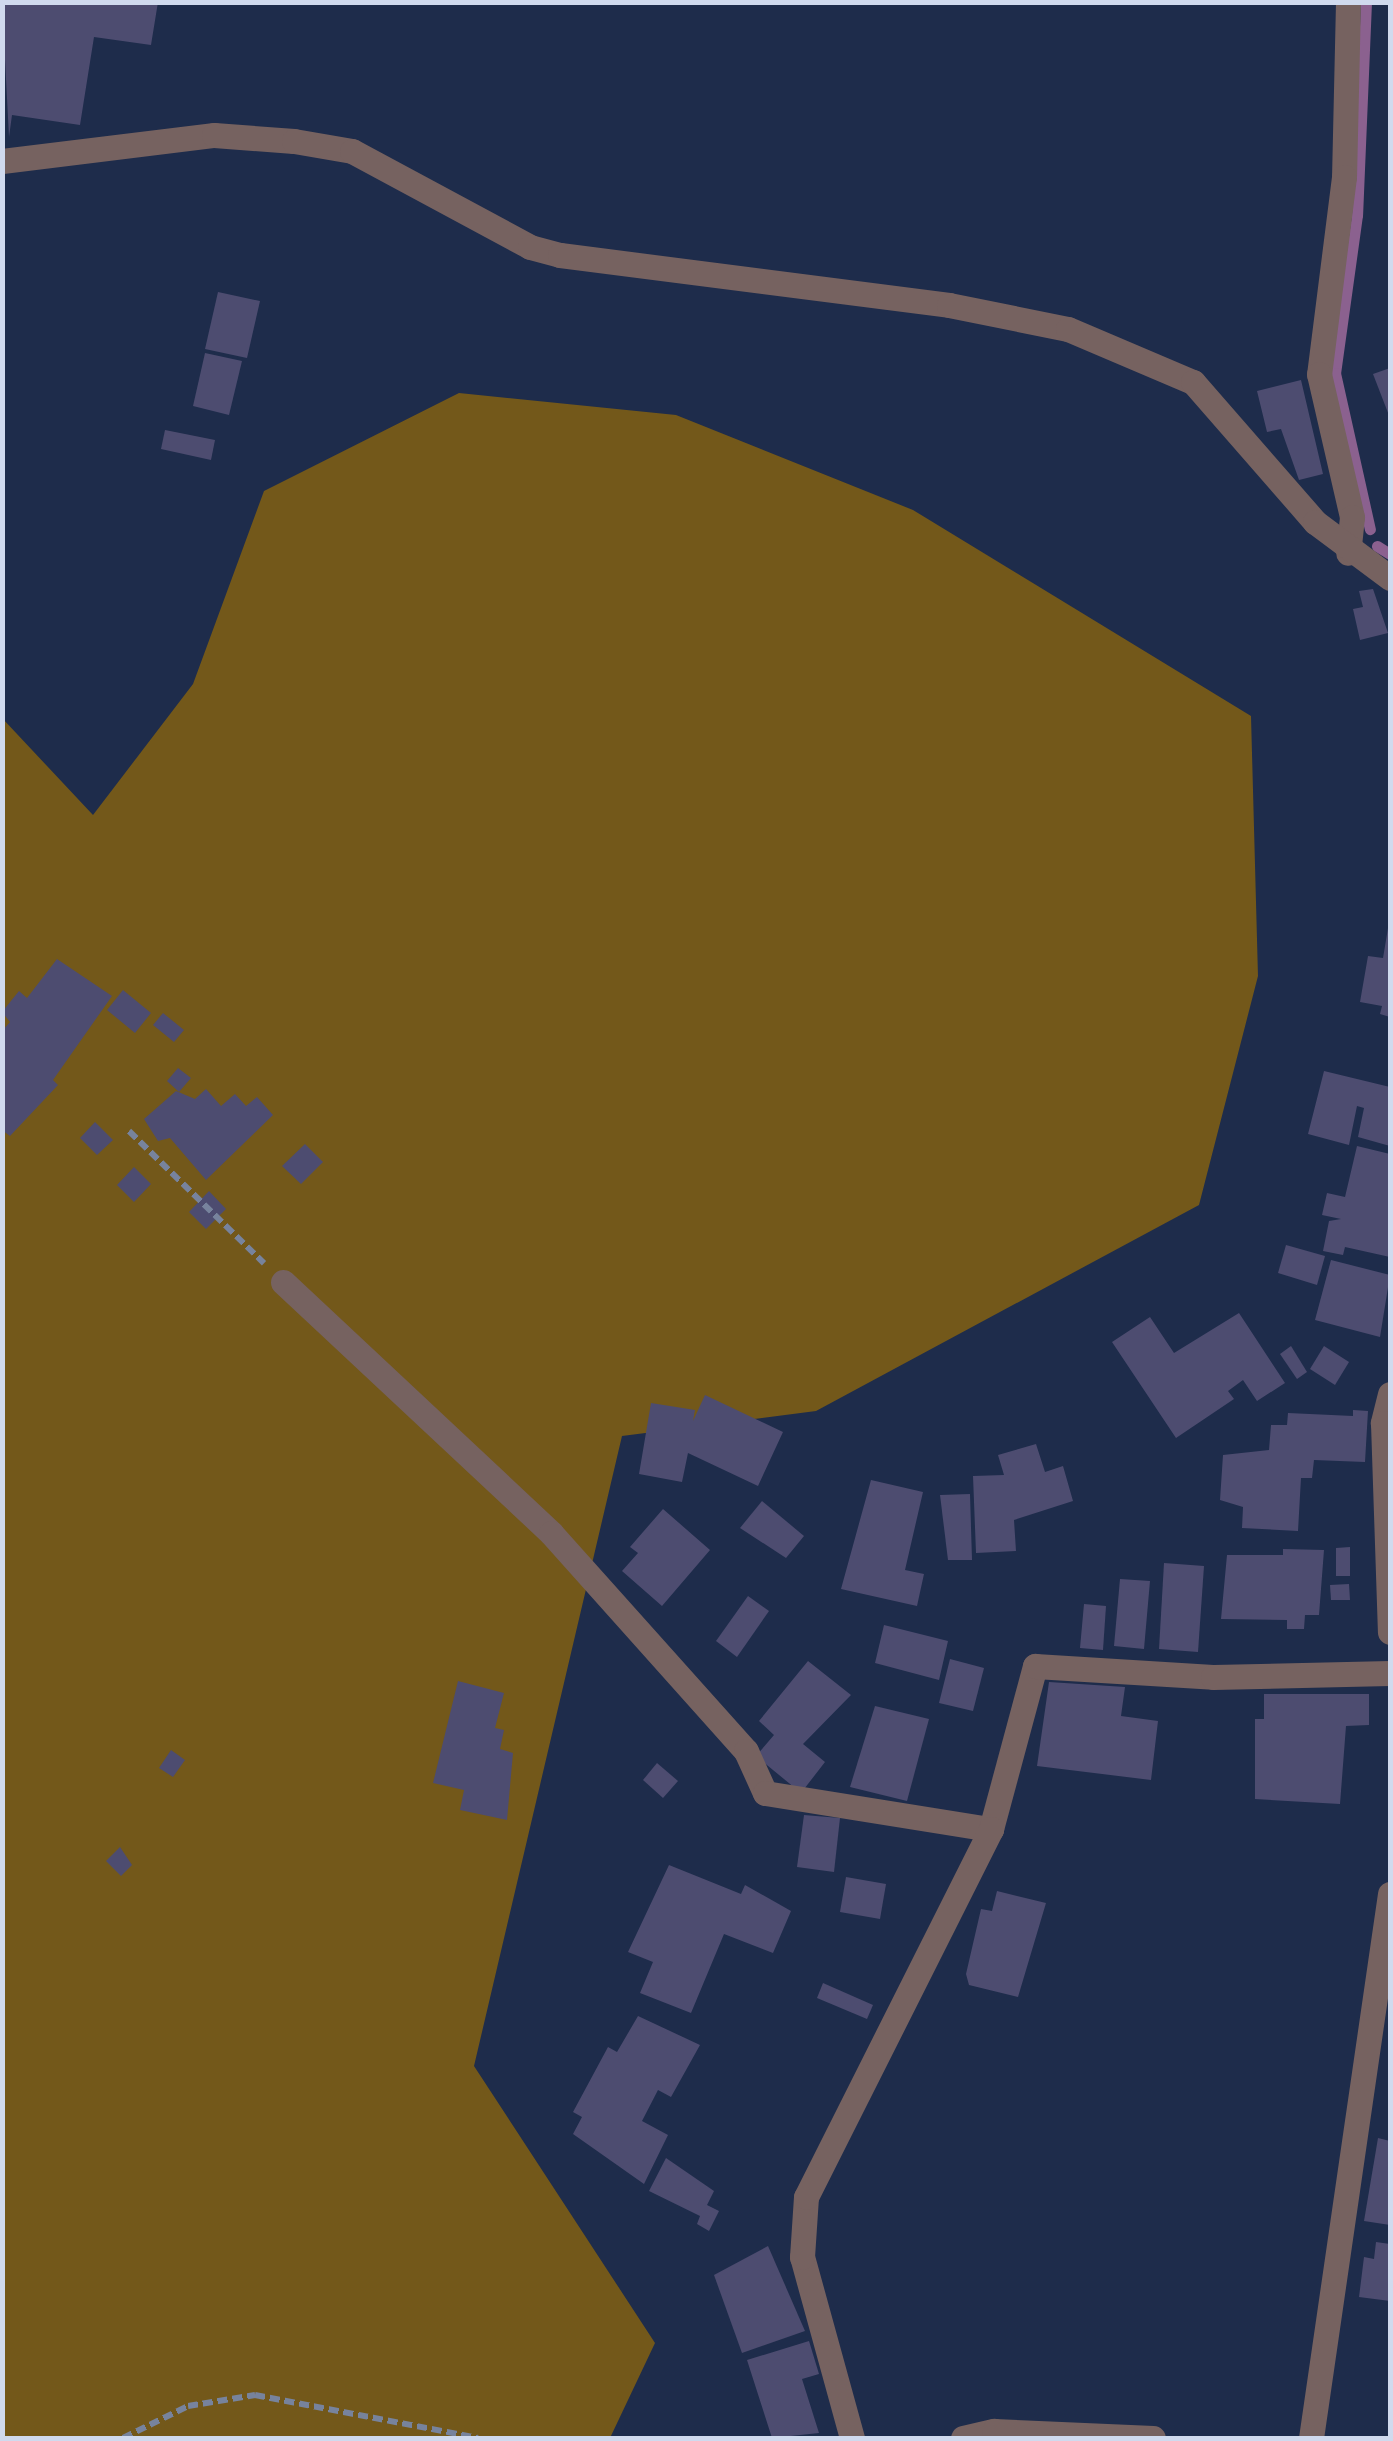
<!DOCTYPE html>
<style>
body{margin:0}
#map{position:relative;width:1393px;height:2441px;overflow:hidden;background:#1e2c4b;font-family:"DM Sans",sans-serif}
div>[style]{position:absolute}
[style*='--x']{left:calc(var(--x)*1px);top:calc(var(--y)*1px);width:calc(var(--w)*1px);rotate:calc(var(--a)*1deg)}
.forest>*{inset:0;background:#73581a}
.stream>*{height:11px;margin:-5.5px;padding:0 5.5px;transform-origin:5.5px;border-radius:5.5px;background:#8b618f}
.building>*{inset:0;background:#4d4c70}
.path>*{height:6px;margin-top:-3px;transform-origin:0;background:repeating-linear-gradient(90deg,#77839d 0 10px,transparent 0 15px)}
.minor>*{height:25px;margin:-12.5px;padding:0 12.5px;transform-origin:12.5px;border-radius:12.5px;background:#766260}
span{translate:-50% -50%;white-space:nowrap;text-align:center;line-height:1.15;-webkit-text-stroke:8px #0f1523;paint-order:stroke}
.frame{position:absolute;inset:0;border:5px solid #d0daee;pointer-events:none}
</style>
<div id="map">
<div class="forest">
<i style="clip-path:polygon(459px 393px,676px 415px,913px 510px,1251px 716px,1258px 976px,1199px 1205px,816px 1411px,622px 1436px,474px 2066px,655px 2343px,610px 2438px,3px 2438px,2px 718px,93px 815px,193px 684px,264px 491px)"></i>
</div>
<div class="stream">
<i style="--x:1366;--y:2;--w:213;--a:92.4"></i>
<i style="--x:1357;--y:215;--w:160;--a:97.9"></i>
<i style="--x:1335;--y:373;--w:160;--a:77.4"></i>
<i style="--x:1377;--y:546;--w:15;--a:32"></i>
</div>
<div class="building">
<i style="clip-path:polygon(2px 2px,158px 2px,151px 45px,94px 37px,80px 125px,12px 115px,9px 137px)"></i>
<i style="clip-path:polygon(218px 292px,260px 301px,247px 358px,205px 349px)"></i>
<i style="clip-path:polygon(205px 353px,242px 361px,229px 415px,193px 406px)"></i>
<i style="clip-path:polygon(1390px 368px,1390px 418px,1373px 374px)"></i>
<i style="clip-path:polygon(1301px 380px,1323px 474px,1299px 480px,1281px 429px,1267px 432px,1257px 391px)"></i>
<i style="clip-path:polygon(165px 430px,215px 440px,211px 460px,161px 449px)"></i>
<i style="clip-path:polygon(1373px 589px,1388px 633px,1360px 640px,1353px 609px,1363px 607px,1359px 591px)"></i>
<i style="clip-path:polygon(1388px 928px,1390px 928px,1390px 1017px,1380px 1014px,1382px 1006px,1360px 1002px,1368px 956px,1383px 958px)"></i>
<i style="clip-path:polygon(57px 959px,112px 996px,53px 1080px,58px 1085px,10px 1136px,2px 1130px,2px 1031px,10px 1022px,2px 1012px,19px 991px,27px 998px)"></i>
<i style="clip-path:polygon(123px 990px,151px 1013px,135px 1033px,107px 1010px)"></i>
<i style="clip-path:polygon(163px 1013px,184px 1030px,174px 1042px,153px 1025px)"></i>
<i style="clip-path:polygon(178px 1068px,191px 1078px,179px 1092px,167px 1081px)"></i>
<i style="clip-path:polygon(1324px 1071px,1390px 1087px,1390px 1146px,1358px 1137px,1364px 1108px,1357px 1106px,1349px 1145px,1308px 1134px)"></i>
<i style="clip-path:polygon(206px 1089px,221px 1106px,235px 1094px,246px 1106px,257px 1097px,273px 1115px,206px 1180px,170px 1138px,158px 1141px,144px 1119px,176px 1091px,195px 1099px)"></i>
<i style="clip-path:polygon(95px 1122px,113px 1140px,97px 1155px,80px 1138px)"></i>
<i style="clip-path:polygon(305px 1144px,323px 1162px,301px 1184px,282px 1166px)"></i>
<i style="clip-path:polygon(1357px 1146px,1390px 1154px,1390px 1257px,1345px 1247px,1343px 1255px,1323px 1251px,1329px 1221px,1341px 1219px,1322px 1215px,1327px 1193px,1345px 1197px)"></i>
<i style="clip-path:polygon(134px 1167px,151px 1184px,134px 1202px,117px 1185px)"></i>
<i style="clip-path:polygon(209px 1191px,226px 1209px,206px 1229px,189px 1212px)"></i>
<i style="clip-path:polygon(1286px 1245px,1325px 1256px,1317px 1285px,1278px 1273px)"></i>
<i style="clip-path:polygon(1331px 1260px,1390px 1275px,1380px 1337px,1315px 1320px)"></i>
<i style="clip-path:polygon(1239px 1313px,1285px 1383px,1257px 1401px,1243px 1380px,1228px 1391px,1234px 1399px,1176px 1438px,1112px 1342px,1150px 1317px,1174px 1353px)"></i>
<i style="clip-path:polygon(1291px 1346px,1307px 1372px,1297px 1379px,1280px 1354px)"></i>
<i style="clip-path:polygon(1324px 1346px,1349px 1362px,1335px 1385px,1310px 1369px)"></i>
<i style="clip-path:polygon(705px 1395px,783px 1432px,758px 1486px,688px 1453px,682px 1482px,639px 1474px,651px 1403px,695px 1410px,693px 1421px)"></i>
<i style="clip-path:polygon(1353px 1410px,1368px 1411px,1365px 1462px,1314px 1460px,1312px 1478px,1301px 1478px,1298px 1531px,1242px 1528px,1243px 1507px,1220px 1500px,1223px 1455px,1269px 1450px,1271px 1425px,1287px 1425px,1288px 1413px,1353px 1416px)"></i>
<i style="clip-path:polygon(1036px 1444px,1045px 1472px,1063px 1466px,1073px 1501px,1014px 1520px,1016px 1551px,976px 1553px,973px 1476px,1004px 1475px,998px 1455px)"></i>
<i style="clip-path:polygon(871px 1480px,923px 1492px,905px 1570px,924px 1574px,917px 1606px,841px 1589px)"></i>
<i style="clip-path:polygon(970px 1494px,972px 1560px,948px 1560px,940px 1495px)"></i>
<i style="clip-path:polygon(762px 1501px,804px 1536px,786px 1558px,740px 1528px)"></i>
<i style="clip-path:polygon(663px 1509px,710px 1550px,662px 1606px,622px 1571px,638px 1553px,630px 1547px)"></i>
<i style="clip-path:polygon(1350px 1547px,1350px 1576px,1336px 1576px,1336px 1548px)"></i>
<i style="clip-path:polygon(1283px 1549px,1324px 1550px,1319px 1615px,1305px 1615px,1304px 1629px,1287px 1629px,1287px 1620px,1221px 1619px,1227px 1555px,1283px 1555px)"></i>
<i style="clip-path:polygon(1164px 1563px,1204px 1566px,1198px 1652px,1159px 1649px)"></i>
<i style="clip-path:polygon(1120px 1579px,1150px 1581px,1144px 1649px,1114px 1646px)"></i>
<i style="clip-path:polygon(1349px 1584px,1350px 1600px,1331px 1600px,1330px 1585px)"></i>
<i style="clip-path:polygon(748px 1596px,769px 1611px,737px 1657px,716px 1641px)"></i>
<i style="clip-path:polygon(1084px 1604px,1106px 1606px,1103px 1650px,1080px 1648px)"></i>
<i style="clip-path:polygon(884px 1625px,948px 1641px,939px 1680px,875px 1663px)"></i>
<i style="clip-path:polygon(950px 1659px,984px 1668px,973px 1711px,939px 1703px)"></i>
<i style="clip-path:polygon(808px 1661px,851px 1695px,803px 1744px,825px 1762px,801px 1793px,756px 1756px,774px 1735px,759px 1721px)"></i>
<i style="clip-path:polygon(458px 1681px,504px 1693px,495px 1728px,504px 1730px,500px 1749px,513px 1753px,507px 1820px,460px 1810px,464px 1790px,433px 1783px)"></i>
<i style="clip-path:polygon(1049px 1682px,1125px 1687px,1121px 1716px,1158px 1721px,1151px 1780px,1037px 1766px)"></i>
<i style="clip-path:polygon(1264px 1694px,1369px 1694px,1369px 1725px,1346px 1726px,1340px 1804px,1255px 1799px,1255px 1719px,1264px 1719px)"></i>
<i style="clip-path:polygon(875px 1706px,929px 1719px,907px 1801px,850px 1787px)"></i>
<i style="clip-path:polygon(171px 1750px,185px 1760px,173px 1777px,159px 1768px)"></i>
<i style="clip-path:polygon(657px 1763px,678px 1781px,663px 1798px,643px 1780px)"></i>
<i style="clip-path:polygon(804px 1815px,840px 1818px,834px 1872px,797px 1867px)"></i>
<i style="clip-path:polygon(120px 1847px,132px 1865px,121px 1876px,106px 1861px)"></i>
<i style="clip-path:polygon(669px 1865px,741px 1894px,745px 1885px,791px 1911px,773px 1953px,724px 1934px,691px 2013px,640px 1993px,653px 1962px,628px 1952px)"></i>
<i style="clip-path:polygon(846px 1877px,886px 1884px,880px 1919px,840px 1912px)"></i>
<i style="clip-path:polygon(997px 1891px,1046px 1903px,1018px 1997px,969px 1985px,966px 1974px,981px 1909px,992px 1911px)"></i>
<i style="clip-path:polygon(823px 1983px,873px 2005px,867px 2019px,817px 1998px)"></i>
<i style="clip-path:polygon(638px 2016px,700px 2045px,671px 2097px,658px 2090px,642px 2121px,668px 2135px,644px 2184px,573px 2134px,582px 2117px,573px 2112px,608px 2047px,617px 2052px)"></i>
<i style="clip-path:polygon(1378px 2138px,1390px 2141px,1390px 2225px,1364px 2221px)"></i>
<i style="clip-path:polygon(666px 2158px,714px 2191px,707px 2205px,719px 2211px,709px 2231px,697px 2224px,700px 2216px,649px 2191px)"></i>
<i style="clip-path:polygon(1376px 2242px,1390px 2244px,1390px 2301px,1359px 2297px,1364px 2257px,1374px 2259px)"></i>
<i style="clip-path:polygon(768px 2246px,805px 2331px,742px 2353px,714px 2275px)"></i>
<i style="clip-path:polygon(809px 2341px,819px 2374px,802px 2379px,819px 2433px,772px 2438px,747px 2360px)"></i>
</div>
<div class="path">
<i style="--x:129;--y:1131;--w:189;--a:44.4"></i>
<i style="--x:123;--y:2438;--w:72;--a:-26.2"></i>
<i style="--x:188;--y:2406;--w:68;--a:-9.3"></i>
<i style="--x:255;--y:2395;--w:227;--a:10.9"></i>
</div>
<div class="minor">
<i style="--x:1348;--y:2;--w:175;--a:91.3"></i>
<i style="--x:1344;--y:177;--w:199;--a:97.2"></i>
<i style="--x:1319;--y:374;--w:147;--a:77"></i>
<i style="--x:1352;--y:517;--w:36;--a:96"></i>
<i style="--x:2;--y:161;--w:214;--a:-7"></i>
<i style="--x:214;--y:135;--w:80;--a:4.3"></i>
<i style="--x:294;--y:141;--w:59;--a:9.8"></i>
<i style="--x:352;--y:151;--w:202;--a:28.3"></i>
<i style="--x:530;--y:247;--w:31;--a:15"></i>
<i style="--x:560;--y:255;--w:392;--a:7.3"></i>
<i style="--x:949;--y:305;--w:121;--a:11.4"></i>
<i style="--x:1068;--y:329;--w:136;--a:23"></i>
<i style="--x:1193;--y:382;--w:186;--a:48.9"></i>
<i style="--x:1315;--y:522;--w:94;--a:36.7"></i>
<i style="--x:283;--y:1282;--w:367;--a:43.1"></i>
<i style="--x:551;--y:1533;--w:292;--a:48.2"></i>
<i style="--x:746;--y:1751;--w:46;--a:65.7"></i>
<i style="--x:765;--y:1793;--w:229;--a:9.1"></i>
<i style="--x:991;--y:1829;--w:169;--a:-74.9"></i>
<i style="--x:1035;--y:1666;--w:178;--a:3.5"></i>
<i style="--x:1213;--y:1677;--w:177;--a:-1.3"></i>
<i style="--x:1390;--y:1394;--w:30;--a:104"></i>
<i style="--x:1383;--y:1423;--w:209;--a:88.1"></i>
<i style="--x:852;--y:2438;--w:188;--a:-105.4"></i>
<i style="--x:802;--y:2257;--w:60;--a:-86.2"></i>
<i style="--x:806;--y:2197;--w:412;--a:-63.3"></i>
<i style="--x:963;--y:2438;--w:32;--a:-13"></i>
<i style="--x:994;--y:2431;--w:159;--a:2.5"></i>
<i style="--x:1311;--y:2438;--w:550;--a:-81.74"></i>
</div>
<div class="frame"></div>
</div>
